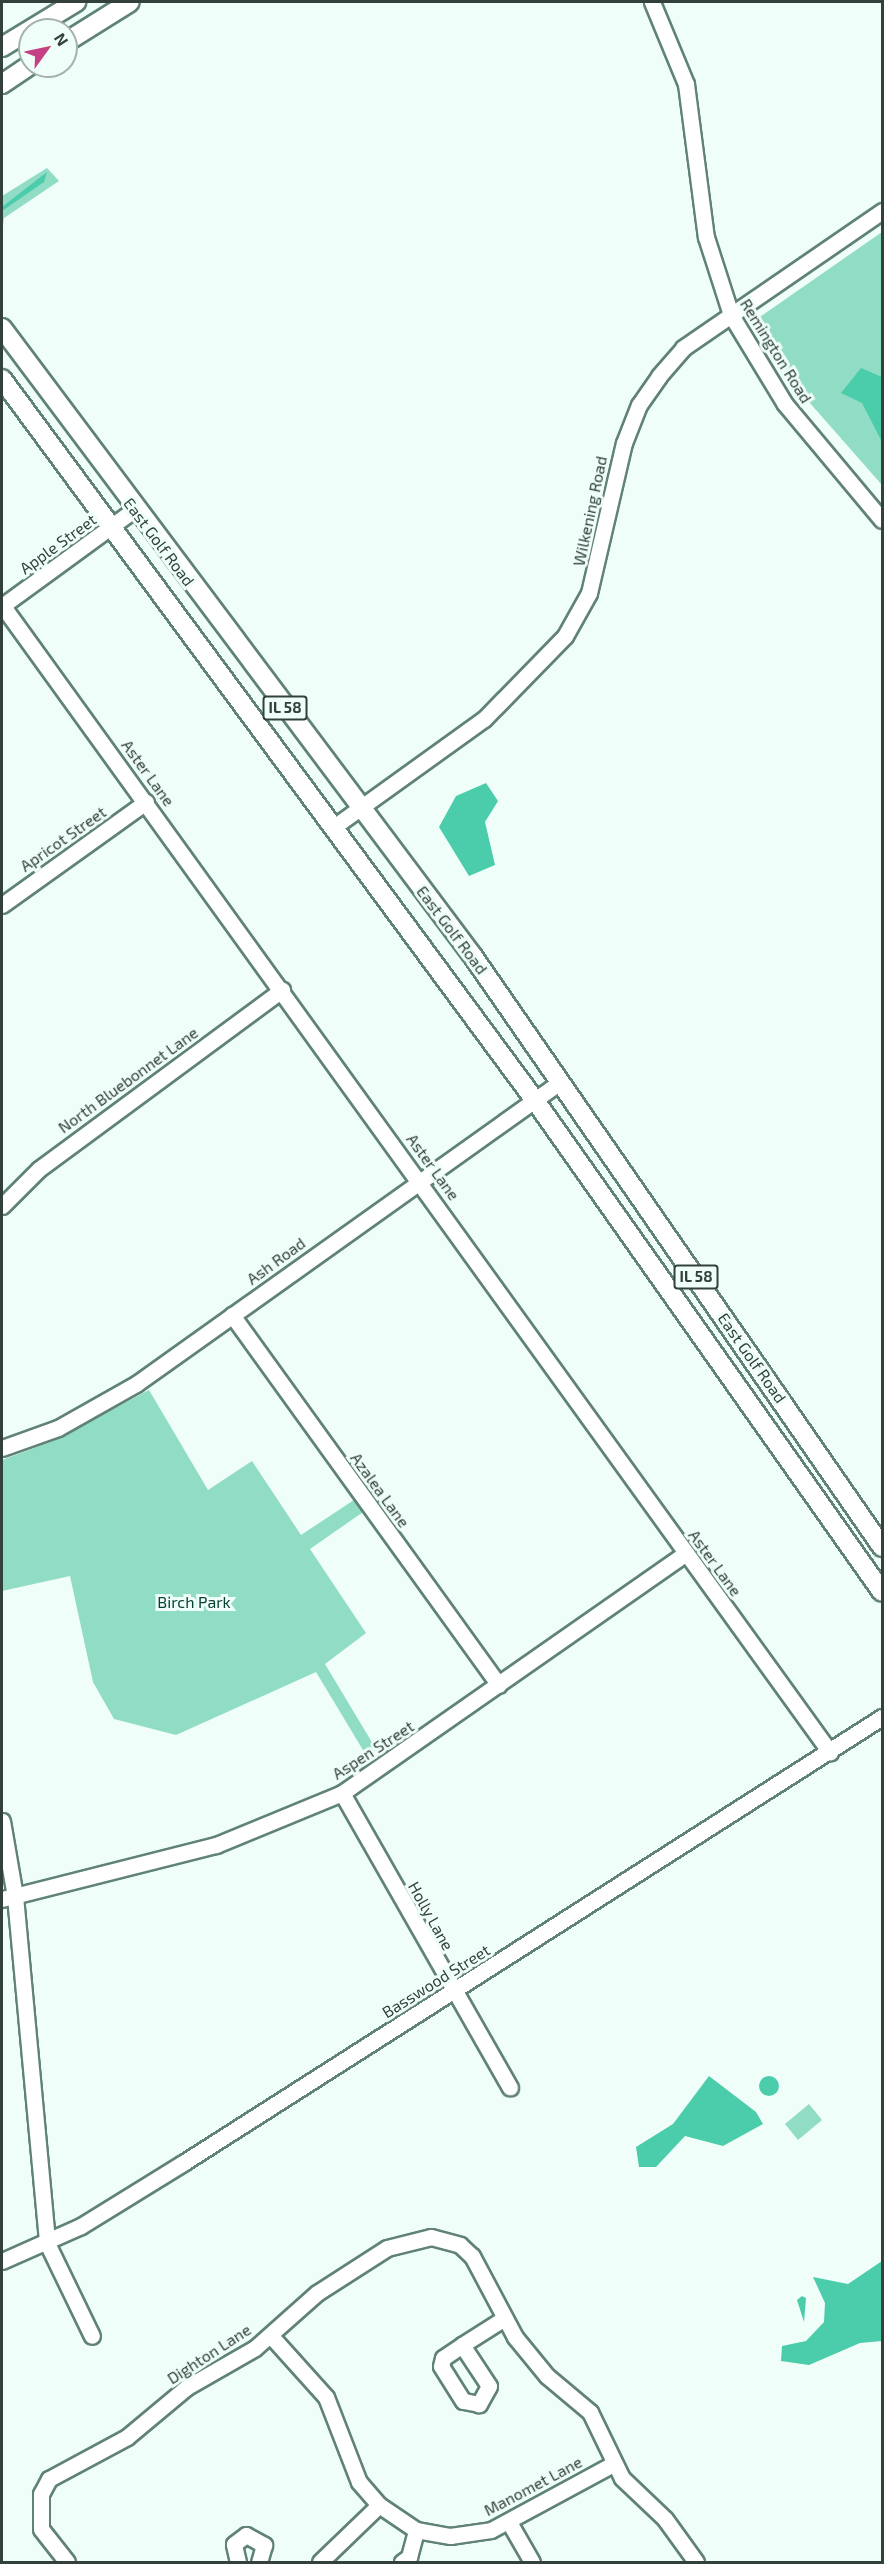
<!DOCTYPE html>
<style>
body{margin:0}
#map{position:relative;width:884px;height:2564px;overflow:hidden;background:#effef9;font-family:"Exo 2",sans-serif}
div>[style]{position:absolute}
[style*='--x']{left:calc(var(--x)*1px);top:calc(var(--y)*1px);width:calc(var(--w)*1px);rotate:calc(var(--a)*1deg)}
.green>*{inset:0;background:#91dcc5}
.water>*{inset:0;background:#4bccab}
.round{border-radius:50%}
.roads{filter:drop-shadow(2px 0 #608277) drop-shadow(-2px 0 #608277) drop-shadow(0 2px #608277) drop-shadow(0 -2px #608277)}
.minor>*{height:15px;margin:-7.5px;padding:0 7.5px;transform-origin:7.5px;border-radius:7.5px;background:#fff}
.major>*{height:18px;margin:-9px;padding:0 9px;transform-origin:9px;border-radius:9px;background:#fff}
span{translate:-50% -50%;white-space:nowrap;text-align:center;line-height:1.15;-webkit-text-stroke:6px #effef9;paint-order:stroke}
.shield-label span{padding:2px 4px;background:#effef9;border:2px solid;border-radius:4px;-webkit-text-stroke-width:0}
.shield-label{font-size:15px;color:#32413c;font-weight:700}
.street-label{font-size:16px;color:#32413c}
.park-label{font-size:16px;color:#084235}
.frame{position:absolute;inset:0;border:3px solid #32413c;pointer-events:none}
.north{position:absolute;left:18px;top:18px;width:60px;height:60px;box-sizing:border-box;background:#effef9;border:2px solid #a3b2ad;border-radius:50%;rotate:57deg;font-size:16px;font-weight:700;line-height:24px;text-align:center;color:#32413c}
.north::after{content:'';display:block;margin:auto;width:21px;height:27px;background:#c64184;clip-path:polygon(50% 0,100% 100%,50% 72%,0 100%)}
</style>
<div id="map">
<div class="green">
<i style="clip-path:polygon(47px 168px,59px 181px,4px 218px,2px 233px,2px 196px)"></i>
<i style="clip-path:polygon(882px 232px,882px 485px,795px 386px,754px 321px)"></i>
<i style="clip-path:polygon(149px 1390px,208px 1490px,252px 1461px,301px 1535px,357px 1498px,366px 1510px,310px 1549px,366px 1633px,325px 1664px,382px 1759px,372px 1765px,316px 1672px,176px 1735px,114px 1719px,93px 1682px,70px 1576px,2px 1591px,2px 1460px,53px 1441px)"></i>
<i style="clip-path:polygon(809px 2104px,822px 2120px,798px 2140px,785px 2124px)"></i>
</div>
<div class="water">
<i style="clip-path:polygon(47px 172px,44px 182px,2px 211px,2px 207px)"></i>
<i style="clip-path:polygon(861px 368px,882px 377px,882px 442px,862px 403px,841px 393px)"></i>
<i style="clip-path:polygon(486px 783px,498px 801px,485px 822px,495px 865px,469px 876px,439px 827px,456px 796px)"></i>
<i style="clip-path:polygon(709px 2076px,756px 2112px,763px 2124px,723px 2146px,685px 2136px,656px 2167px,639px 2167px,636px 2147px,673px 2124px)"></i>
<i class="round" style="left:759px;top:2076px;width:20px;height:20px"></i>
<i style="clip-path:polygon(882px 2261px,882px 2341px,860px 2343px,809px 2365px,781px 2361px,782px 2346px,806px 2341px,824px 2322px,825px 2303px,813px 2277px,848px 2284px)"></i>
<i style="clip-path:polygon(802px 2296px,806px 2298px,804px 2322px,797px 2300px)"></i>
</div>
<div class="roads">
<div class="minor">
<i style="--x:652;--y:2;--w:89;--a:67.5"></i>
<i style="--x:686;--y:84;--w:154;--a:82.6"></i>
<i style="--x:706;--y:237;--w:82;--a:72.2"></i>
<i style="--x:731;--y:315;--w:104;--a:58.8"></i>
<i style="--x:785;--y:404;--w:151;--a:50.1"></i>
<i style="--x:2;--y:605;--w:1415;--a:54.18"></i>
<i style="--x:2;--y:606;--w:165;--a:-36.1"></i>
<i style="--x:335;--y:826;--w:183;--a:-35.7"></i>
<i style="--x:484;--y:719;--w:116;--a:-45.7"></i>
<i style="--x:565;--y:636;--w:49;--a:-60.8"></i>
<i style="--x:589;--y:593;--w:154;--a:-76.9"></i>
<i style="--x:624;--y:443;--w:41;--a:-68.5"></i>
<i style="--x:639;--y:405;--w:35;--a:-55"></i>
<i style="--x:659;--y:376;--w:37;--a:-49"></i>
<i style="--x:683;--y:348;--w:242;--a:-34.5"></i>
<i style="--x:2;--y:905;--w:177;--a:-35.6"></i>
<i style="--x:2;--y:1206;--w:52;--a:-45"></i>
<i style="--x:39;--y:1169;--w:302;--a:-36.4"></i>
<i style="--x:232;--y:1315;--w:456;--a:54.2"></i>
<i style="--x:2;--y:1448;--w:59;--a:-19.7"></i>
<i style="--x:58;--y:1428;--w:90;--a:-29.4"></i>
<i style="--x:136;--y:1384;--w:521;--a:-35.46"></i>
<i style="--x:342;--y:1793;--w:339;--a:60.3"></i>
<i style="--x:2;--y:1821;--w:76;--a:80.2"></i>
<i style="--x:15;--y:1896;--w:348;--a:84.7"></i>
<i style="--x:47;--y:2243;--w:103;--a:64.2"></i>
<i style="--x:2;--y:1899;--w:221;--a:-14.2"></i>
<i style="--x:216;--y:1845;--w:136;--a:-22.4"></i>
<i style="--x:342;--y:1793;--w:419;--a:-34.9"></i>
<i style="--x:2;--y:2261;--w:86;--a:-23.9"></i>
<i style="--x:81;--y:2226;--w:120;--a:-31.7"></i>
<i style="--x:183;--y:2163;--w:829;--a:-32.54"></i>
<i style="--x:271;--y:2336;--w:82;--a:48"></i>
<i style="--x:326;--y:2397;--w:91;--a:68.8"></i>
<i style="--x:359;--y:2482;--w:30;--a:49"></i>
<i style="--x:379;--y:2505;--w:45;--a:34"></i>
<i style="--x:416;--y:2530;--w:35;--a:10"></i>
<i style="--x:450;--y:2536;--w:41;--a:-8.3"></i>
<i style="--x:491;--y:2530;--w:139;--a:-28.4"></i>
<i style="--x:462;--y:2345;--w:49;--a:56.6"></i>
<i style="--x:489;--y:2386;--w:21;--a:119"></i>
<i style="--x:479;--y:2404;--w:16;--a:-169"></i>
<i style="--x:463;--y:2401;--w:41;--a:-122.2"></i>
<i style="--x:441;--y:2366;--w:8;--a:-76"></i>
<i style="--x:443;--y:2358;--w:23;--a:-34"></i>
<i style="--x:462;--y:2345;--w:49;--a:-32.4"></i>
<i style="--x:509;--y:2522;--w:46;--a:60.1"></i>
<i style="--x:67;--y:2562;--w:42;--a:-128.2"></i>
<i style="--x:41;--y:2529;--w:35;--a:-90"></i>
<i style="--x:41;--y:2494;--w:17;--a:-62"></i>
<i style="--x:49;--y:2479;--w:89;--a:-28.3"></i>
<i style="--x:127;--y:2437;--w:78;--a:-39.8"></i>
<i style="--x:187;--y:2387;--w:78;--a:-29.8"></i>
<i style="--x:255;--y:2348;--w:83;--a:-41.6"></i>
<i style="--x:317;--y:2293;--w:83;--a:-32.7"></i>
<i style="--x:387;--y:2248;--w:45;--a:-14"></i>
<i style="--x:431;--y:2237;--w:30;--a:15"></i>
<i style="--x:460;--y:2245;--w:16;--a:43"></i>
<i style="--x:472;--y:2256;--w:92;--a:62"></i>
<i style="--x:515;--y:2337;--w:50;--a:50.6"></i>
<i style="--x:547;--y:2376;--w:56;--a:39.9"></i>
<i style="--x:590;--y:2412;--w:73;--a:64.1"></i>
<i style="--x:622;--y:2478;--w:59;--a:43.6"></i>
<i style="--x:665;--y:2519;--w:53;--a:54.2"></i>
<i style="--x:238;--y:2562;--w:18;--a:-103"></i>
<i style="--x:234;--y:2544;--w:15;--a:-37"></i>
<i style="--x:246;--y:2535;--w:21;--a:29"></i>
<i style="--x:264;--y:2545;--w:18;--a:106"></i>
<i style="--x:320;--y:2562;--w:82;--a:-44"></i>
<i style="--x:402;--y:2562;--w:9;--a:-36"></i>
<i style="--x:409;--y:2557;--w:28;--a:-75"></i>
</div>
<div class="major">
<i style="--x:66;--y:42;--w:75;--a:-32"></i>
<i style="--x:2;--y:47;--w:87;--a:-31.3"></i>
<i style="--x:2;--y:84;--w:34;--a:-34"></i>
<i style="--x:2;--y:328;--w:784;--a:53.14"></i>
<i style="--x:472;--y:955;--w:720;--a:55.29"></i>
<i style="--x:2;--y:379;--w:895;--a:53.54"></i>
<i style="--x:534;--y:1099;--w:603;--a:54.78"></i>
</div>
</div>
<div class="shield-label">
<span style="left:285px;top:708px">IL 58</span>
<span style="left:696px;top:1277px">IL 58</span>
</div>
<div class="street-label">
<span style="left:776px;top:351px;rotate:58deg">Remington Road</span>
<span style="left:590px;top:511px;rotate:-78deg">Wilkening Road</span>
<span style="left:159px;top:542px;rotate:53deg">East Golf Road</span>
<span style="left:58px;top:544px;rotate:-36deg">Apple Street</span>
<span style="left:148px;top:773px;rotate:54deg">Aster Lane</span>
<span style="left:63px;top:839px;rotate:-35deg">Apricot Street</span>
<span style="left:452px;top:930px;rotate:53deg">East Golf Road</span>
<span style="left:128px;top:1080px;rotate:-36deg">North Bluebonnet Lane</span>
<span style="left:433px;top:1167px;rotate:54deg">Aster Lane</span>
<span style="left:276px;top:1261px;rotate:-36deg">Ash Road</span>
<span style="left:752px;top:1358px;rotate:55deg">East Golf Road</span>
<span style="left:380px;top:1490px;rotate:54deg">Azalea Lane</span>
<span style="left:715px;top:1563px;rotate:54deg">Aster Lane</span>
<span style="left:373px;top:1750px;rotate:-33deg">Aspen Street</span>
<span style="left:431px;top:1916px;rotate:61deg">Holly Lane</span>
<span style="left:436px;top:1981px;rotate:-32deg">Basswood Street</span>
<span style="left:209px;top:2354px;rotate:-33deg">Dighton Lane</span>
<span style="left:533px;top:2486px;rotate:-28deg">Manomet Lane</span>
</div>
<div class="park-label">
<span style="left:194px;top:1602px">Birch Park</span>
</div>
<div class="frame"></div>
<div class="north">N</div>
</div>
